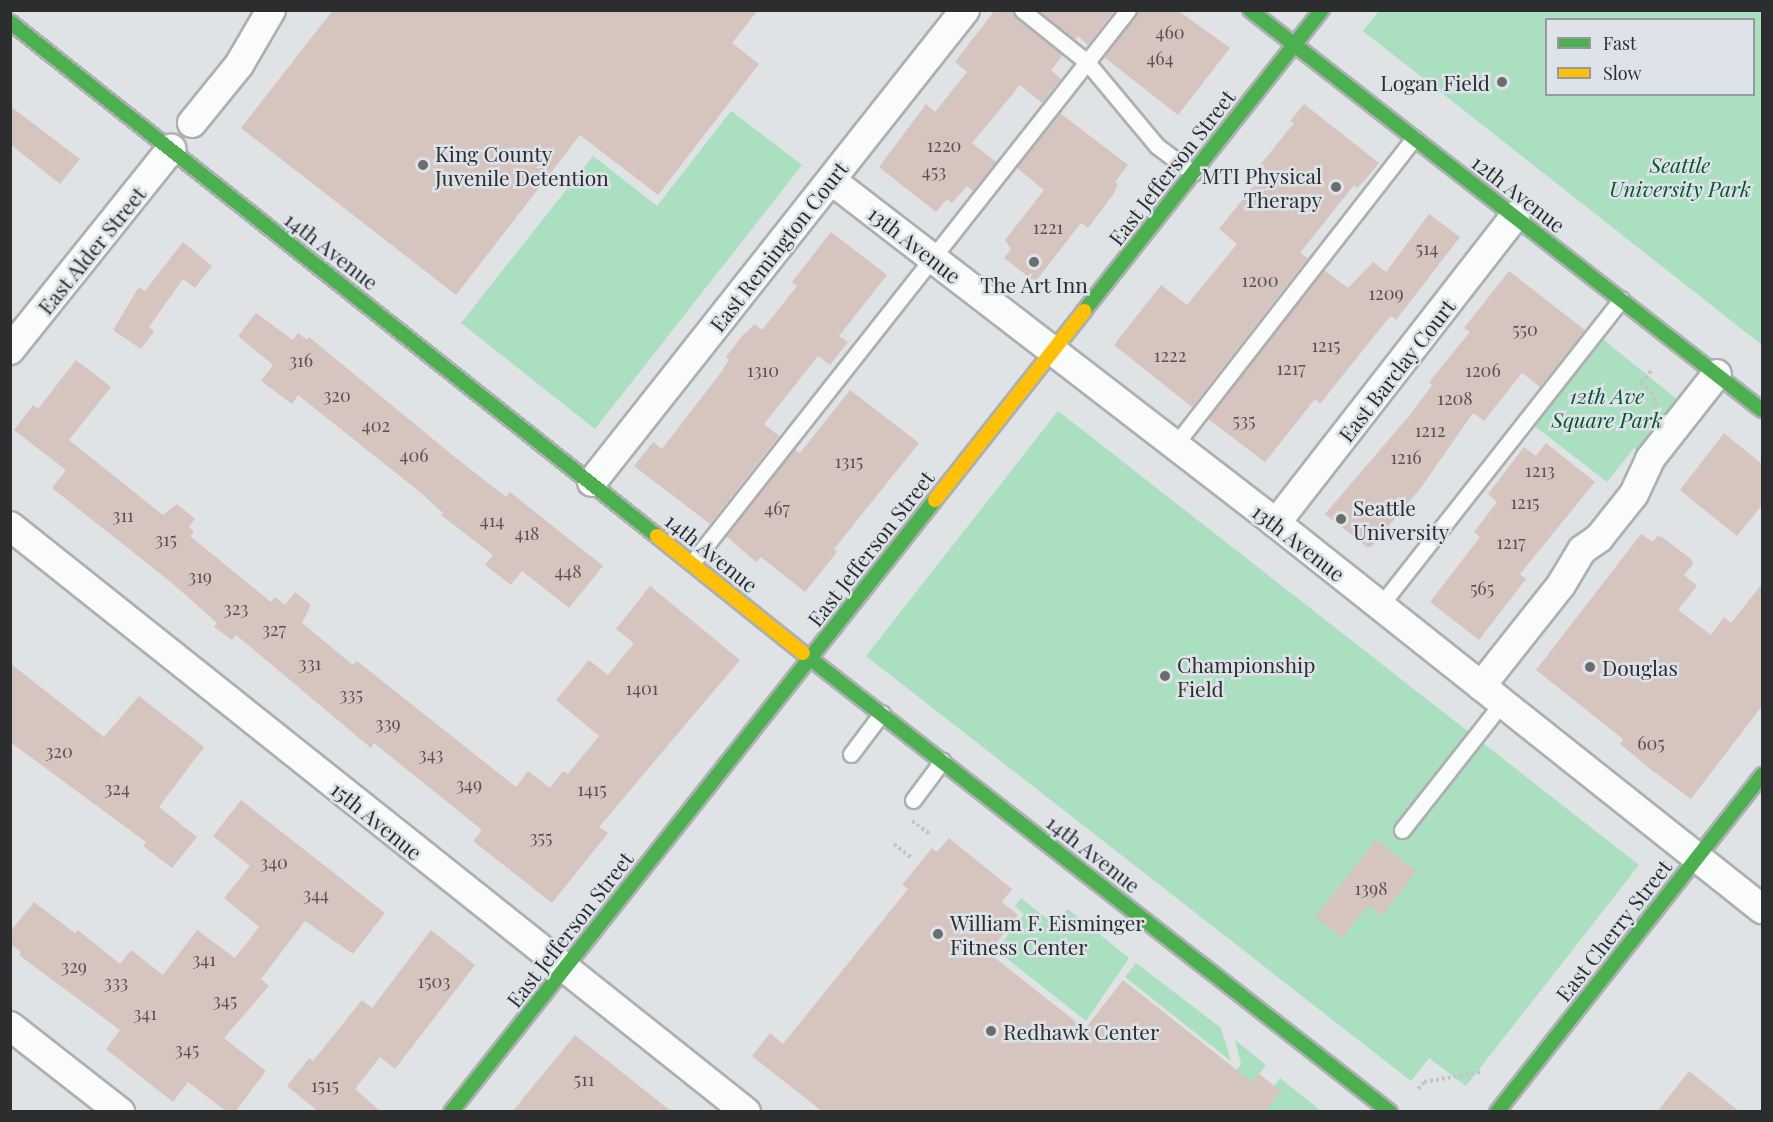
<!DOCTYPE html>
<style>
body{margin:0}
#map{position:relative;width:1773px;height:1122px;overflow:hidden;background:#e0e3e5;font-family:"Playfair Display",serif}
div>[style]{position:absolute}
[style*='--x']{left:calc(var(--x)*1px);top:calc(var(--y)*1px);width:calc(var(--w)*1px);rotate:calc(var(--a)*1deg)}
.green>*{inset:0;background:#aadfc0}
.building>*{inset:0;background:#d6c4bf}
.path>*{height:4px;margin-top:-2px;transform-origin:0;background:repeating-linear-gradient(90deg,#c3c4c4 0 3px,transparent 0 6px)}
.roads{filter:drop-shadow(2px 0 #adafb1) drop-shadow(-2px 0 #adafb1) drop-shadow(0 2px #adafb1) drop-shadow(0 -2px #adafb1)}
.lane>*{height:15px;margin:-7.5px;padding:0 7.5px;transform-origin:7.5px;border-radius:7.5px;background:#fafbfb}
.street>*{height:28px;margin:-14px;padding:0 14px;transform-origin:14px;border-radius:14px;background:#fafbfb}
.fast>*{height:14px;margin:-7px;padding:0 7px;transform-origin:7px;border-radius:7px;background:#4caf50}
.slow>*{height:14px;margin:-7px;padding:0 7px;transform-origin:7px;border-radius:7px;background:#ffc107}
.dots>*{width:16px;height:16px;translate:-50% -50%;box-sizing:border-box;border:3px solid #dde3e8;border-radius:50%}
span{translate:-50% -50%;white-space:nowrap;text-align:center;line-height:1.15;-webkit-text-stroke:5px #dde3e8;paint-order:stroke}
.number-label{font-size:18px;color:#565353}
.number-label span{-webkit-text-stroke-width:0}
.poi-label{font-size:21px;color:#2b2d2f}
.right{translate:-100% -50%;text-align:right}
.left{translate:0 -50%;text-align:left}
.park-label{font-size:21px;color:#065630;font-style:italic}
.street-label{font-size:21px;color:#2b2d2f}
.frame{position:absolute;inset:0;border:12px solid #2b2d2f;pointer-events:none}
.legend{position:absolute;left:1545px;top:18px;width:210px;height:78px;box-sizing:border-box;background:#dde3e8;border:2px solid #969a9e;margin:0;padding:8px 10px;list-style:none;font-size:18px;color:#2b2d2f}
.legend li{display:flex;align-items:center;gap:12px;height:30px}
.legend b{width:30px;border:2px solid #969a9e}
</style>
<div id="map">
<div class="green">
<i style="clip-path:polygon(evenodd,1379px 11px,1762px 11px,1762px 345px,1363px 31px,1379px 11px,1546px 20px,1754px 20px,1754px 94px,1546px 94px,1546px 20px)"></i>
<i style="clip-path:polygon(731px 111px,802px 165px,595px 429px,461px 323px,593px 156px,657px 206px)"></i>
<i style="clip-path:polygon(1600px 337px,1683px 404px,1641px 454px,1634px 448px,1607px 482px,1532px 424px)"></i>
<i style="clip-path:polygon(1058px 411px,1639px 865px,1466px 1086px,1429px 1058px,1411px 1081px,866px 656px)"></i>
<i style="clip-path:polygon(1021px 898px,1055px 925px,1068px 909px,1129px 958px,1086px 1021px,996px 950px,1024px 914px,1015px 906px)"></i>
<i style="clip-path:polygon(1136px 963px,1221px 1028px,1231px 1061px,1125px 977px)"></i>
<i style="clip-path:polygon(1235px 1040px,1266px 1065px,1232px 1111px,1207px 1108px,1241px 1064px)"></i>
<i style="clip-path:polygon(1280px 1078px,1321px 1111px,1254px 1112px)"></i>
</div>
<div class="building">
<i style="clip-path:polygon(333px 10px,758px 10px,732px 43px,759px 64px,658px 195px,580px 135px,456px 295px,241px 128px)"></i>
<i style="clip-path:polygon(995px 10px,1012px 10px,1016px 18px,1063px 55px,1051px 70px,1061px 79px,1042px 103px,1020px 85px,972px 143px,996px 162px,973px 191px,967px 186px,952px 203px,947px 199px,936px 212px,879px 167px,926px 104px,935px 112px,967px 72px,955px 62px)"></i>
<i style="clip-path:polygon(1038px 10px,1115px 10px,1088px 45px,1078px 36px,1075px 40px)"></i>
<i style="clip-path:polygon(1138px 10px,1177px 10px,1230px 48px,1178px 115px,1104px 57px)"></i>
<i style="clip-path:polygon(1304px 104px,1379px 163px,1365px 180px,1357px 188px,1354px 185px,1300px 253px,1308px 258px,1192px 407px,1114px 345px,1161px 285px,1187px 305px,1237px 244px,1219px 229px,1266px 170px,1260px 165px,1294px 123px,1290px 121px)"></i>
<i style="clip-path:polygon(10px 106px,80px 159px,60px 184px,10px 144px)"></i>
<i style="clip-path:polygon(1060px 113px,1128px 165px,1115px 182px,1118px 184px,1113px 195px,1088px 228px,1081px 223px,1035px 282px,1004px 258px,1011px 249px,1005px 240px,1044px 190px,1017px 168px)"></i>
<i style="clip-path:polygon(1429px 214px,1460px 237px,1396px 320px,1391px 316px,1387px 320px,1320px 404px,1315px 399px,1265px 462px,1208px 419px,1324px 270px,1348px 288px,1373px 262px,1386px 272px)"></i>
<i style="clip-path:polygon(831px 232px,887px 275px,839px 336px,848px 342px,830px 365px,818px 356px,764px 424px,779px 436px,710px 524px,634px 466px,653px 442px,662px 449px,719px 375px,729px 360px,726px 357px,742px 336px,755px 324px,762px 330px,797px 286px,792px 282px)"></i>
<i style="clip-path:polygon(183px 242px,212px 266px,195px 288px,183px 279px,149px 327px,154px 331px,141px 349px,113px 330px,139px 287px,145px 291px)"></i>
<i style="clip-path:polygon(1509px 271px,1585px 330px,1540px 387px,1522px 373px,1484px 421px,1473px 413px,1420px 489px,1371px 547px,1367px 547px,1325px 514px,1409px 416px,1432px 385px,1429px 382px,1470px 332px,1464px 328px)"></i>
<i style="clip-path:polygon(256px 313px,293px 340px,298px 333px,307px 340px,309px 337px,451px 454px,506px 497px,510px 492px,603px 566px,569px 608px,522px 571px,511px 585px,485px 565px,493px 555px,441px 515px,443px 513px,421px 493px,298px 395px,292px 404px,261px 381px,273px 365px,238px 336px)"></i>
<i style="clip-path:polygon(76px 360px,111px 387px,69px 440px,163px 515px,177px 504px,195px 519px,189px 527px,194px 531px,190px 536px,271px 602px,275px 597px,285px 605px,295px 592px,311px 605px,302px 623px,353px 665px,357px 661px,516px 787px,528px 771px,550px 788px,563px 771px,568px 774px,599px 736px,556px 700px,589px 660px,608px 675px,634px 643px,616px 629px,650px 586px,740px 660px,599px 827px,608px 833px,552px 903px,473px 841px,482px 830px,374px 743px,371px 748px,236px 635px,232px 640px,214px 627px,217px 623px,172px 583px,52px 488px,66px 470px,14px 430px,33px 405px,38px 409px)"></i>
<i style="clip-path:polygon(850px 390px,919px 443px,834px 549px,837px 552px,805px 592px,761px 557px,756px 562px,726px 536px,794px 449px,800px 453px)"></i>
<i style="clip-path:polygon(1724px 433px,1762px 464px,1762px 505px,1737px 536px,1680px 490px)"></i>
<i style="clip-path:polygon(1546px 443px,1595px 482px,1520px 574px,1526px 579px,1479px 640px,1430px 602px,1480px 537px,1474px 532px,1497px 502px,1488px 494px,1524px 447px,1536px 456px)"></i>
<i style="clip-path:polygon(1641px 534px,1653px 542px,1657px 536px,1662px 537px,1691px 559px,1693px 564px,1684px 575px,1697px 586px,1678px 610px,1711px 635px,1724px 617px,1731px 623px,1762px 584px,1762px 706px,1691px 799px,1649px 768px,1620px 744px,1623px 739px,1536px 670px)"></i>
<i style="clip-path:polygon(10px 663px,104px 737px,139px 696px,204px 747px,159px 807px,197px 837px,172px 868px,143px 846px,146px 842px,10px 742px)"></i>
<i style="clip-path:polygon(241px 800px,385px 913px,353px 954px,305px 921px,261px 979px,269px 986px,224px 1038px,266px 1071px,235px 1112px,227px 1112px,188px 1082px,173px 1102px,106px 1049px,120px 1030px,19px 955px,21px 952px,10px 944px,10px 932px,34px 902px,75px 933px,78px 930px,120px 964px,131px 950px,163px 975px,197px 930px,235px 958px,259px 927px,224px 898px,250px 866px,213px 836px)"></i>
<i style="clip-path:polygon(949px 838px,1012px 889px,1002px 902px,1018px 915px,989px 953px,1085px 1029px,1123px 980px,1252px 1082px,1259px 1074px,1281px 1091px,1264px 1112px,823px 1112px,752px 1056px,770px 1033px,783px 1044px,908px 889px,902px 885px,932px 848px,937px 852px)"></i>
<i style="clip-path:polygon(1376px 840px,1416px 871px,1382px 916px,1368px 905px,1342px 938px,1315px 917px)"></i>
<i style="clip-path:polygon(431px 930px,475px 965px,395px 1069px,380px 1057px,355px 1089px,381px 1112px,319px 1112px,287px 1086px,309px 1058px,313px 1061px,362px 1000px,372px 1008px)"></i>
<i style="clip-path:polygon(575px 1035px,672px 1112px,512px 1112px)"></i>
<i style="clip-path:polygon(1689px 1071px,1740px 1112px,1657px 1112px)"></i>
</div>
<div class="path">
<i style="--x:1651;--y:371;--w:16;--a:130"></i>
<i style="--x:1641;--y:383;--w:14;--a:39"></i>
<i style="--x:1652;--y:392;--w:16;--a:75"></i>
<i style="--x:912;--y:821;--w:22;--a:36"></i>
<i style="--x:894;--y:844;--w:23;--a:38"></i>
<i style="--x:1418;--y:1089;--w:9;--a:-49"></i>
<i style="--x:1424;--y:1082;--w:58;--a:-10"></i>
</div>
<div class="roads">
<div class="lane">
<i style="--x:1022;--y:10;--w:83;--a:38.7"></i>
<i style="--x:1087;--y:62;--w:109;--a:50.2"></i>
<i style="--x:1157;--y:146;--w:45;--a:36.9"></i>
<i style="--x:1175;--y:445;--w:389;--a:-52.1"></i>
<i style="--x:692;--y:563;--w:704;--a:-51.75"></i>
<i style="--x:1380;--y:606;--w:390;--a:-51.8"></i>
<i style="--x:851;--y:754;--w:51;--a:-52.9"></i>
<i style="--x:913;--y:800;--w:49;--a:-53.4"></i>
<i style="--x:1402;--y:830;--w:162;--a:-51.8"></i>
</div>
<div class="street">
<i style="--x:192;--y:123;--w:75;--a:-51"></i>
<i style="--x:239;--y:65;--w:64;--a:-59.8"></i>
<i style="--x:831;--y:180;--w:562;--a:37.62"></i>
<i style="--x:1276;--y:523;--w:621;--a:38.46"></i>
<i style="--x:10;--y:350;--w:258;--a:-51.3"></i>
<i style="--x:592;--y:482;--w:602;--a:-51.68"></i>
<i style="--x:1276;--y:523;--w:389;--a:-52.1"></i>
<i style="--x:10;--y:526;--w:941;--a:38.53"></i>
<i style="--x:1481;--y:686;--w:129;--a:-51.6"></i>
<i style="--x:1561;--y:585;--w:41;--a:-59"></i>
<i style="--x:1582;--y:550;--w:21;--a:-35"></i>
<i style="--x:1599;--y:538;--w:56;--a:-51.5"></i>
<i style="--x:1634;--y:494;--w:38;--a:-65"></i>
<i style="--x:1650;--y:459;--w:108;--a:-51.8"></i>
<i style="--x:10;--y:1026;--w:140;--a:38"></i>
</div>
<div class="fast">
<i style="--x:1250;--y:10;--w:650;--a:38"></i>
<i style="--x:10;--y:22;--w:826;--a:38.46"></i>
<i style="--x:1084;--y:311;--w:384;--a:-51.7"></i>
<i style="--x:803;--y:653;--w:745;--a:38.02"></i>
<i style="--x:451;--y:1112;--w:780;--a:-51.66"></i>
<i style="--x:1497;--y:1112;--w:429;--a:-51.8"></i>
</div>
<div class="slow">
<i style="--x:935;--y:500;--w:241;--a:-51.7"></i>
<i style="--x:657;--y:536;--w:187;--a:38.7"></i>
</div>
</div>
<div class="dots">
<i style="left:1502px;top:82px;background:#6a6d6f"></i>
<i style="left:423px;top:165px;background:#6a6d6f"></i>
<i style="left:1336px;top:187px;background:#6a6d6f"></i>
<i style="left:1034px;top:262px;background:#6a6d6f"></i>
<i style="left:1341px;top:519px;background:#6a6d6f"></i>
<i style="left:1590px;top:667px;background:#6a6d6f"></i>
<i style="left:1165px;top:676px;background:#6a6d6f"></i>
<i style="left:938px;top:934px;background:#6a6d6f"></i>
<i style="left:991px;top:1031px;background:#6a6d6f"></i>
</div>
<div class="number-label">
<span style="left:1170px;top:32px">460</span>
<span style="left:1160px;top:58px">464</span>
<span style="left:944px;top:145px">1220</span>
<span style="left:934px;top:171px">453</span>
<span style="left:1048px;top:227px">1221</span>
<span style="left:1427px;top:248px">514</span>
<span style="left:1260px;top:280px">1200</span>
<span style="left:1386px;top:293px">1209</span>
<span style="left:1525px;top:329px">550</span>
<span style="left:1326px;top:345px">1215</span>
<span style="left:1170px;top:355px">1222</span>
<span style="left:301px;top:360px">316</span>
<span style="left:1291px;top:368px">1217</span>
<span style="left:763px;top:370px">1310</span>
<span style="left:1483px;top:370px">1206</span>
<span style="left:337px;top:395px">320</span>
<span style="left:1455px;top:398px">1208</span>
<span style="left:1244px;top:420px">535</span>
<span style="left:376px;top:425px">402</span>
<span style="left:1430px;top:430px">1212</span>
<span style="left:414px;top:455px">406</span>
<span style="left:1406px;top:457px">1216</span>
<span style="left:849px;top:461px">1315</span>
<span style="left:1540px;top:470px">1213</span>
<span style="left:1525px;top:502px">1215</span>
<span style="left:777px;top:508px">467</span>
<span style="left:123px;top:515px">311</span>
<span style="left:492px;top:520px">414</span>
<span style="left:527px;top:533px">418</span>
<span style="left:166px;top:539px">315</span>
<span style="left:1511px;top:542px">1217</span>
<span style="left:568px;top:571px">448</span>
<span style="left:200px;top:576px">319</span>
<span style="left:1482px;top:588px">565</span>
<span style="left:236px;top:608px">323</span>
<span style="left:274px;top:629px">327</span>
<span style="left:310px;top:663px">331</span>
<span style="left:642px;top:688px">1401</span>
<span style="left:351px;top:694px">335</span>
<span style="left:388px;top:723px">339</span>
<span style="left:1651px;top:743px">605</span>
<span style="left:59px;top:751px">320</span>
<span style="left:431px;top:754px">343</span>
<span style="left:469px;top:784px">349</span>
<span style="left:117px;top:788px">324</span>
<span style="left:592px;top:789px">1415</span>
<span style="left:541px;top:837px">355</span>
<span style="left:274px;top:862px">340</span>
<span style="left:1371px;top:888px">1398</span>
<span style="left:316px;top:894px">344</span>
<span style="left:204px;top:959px">341</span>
<span style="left:74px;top:966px">329</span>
<span style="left:434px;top:981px">1503</span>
<span style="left:116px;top:982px">333</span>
<span style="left:225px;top:1000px">345</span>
<span style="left:145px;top:1013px">341</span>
<span style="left:187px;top:1049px">345</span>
<span style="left:584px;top:1079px">511</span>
<span style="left:325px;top:1085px">1515</span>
</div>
<div class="poi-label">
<span class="right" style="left:1490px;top:82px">Logan Field</span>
<span class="left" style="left:435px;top:165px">King County<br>Juvenile Detention</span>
<span class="right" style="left:1322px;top:187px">MTI Physical<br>Therapy</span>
<span style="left:1034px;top:284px">The Art Inn</span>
<span class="left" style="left:1353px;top:519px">Seattle<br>University</span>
<span class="left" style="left:1177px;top:676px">Championship<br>Field</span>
<span class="left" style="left:1602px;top:667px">Douglas</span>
<span class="left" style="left:950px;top:934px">William F. Eisminger<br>Fitness Center</span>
<span class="left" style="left:1003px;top:1031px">Redhawk Center</span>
</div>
<div class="park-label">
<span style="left:1680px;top:176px">Seattle<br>University Park</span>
<span style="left:1607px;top:407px">12th Ave<br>Square Park</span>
</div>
<div class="street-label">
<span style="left:1171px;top:167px;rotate:-52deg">East Jefferson Street</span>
<span style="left:1519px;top:193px;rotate:38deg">12th Avenue</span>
<span style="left:915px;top:244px;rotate:38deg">13th Avenue</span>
<span style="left:778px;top:246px;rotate:-52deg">East Remington Court</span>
<span style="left:91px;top:250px;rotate:-51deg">East Alder Street</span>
<span style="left:332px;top:250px;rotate:38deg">14th Avenue</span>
<span style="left:1396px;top:370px;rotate:-52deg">East Barclay Court</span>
<span style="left:1299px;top:542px;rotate:38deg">13th Avenue</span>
<span style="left:870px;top:548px;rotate:-52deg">East Jefferson Street</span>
<span style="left:712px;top:552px;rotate:39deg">14th Avenue</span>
<span style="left:377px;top:820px;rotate:39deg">15th Avenue</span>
<span style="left:1094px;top:853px;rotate:38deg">14th Avenue</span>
<span style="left:569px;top:929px;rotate:-52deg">East Jefferson Street</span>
<span style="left:1613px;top:930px;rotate:-52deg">East Cherry Street</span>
</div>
<div class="frame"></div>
<ul class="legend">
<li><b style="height:8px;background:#4caf50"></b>Fast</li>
<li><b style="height:8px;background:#ffc107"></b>Slow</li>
</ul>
</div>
